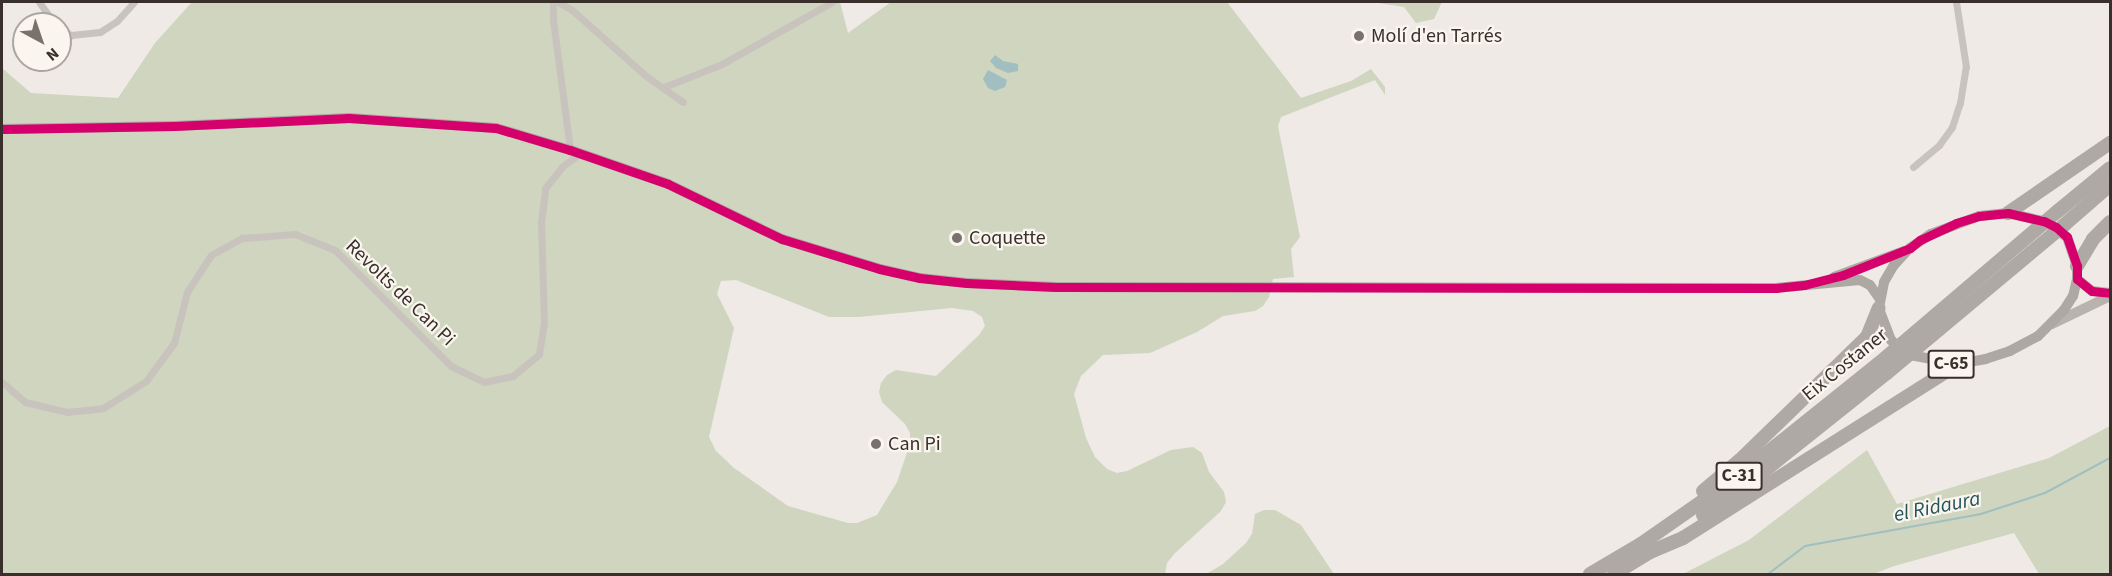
<!DOCTYPE html>
<meta charset="utf-8">
<style>
body{margin:0}
#map{position:relative;width:2112px;height:576px;overflow:hidden;background:#efeae5;font-family:"Source Sans 3",sans-serif}
div>[style]{position:absolute}
[style*='--x']{left:calc(var(--x)*1px);top:calc(var(--y)*1px);width:calc(var(--w)*1px);rotate:calc(var(--a)*1deg)}
.green>*{inset:0;background:#cfd5bf}
.water>*{inset:0;background:#a1bfc0}
.stream>*{height:2px;margin:-1px;padding:0 1px;transform-origin:1px;border-radius:1px;background:#a1bfc0}
.street>*{height:7px;margin:-3.5px;padding:0 3.5px;transform-origin:3.5px;border-radius:3.5px;background:#c9c3bd}
.secondary>*{height:10px;margin:-5px;padding:0 5px;transform-origin:5px;border-radius:5px;background:#b9b3ae}
.primary>*{height:10px;margin:-5px;padding:0 5px;transform-origin:5px;border-radius:5px;background:#aea8a2}
.highway>*{height:14px;margin:-7px;padding:0 7px;transform-origin:7px;border-radius:7px;background:#aea9a4}
.highway-bridge>*{height:14px;margin:-7px;padding:0 7px;transform-origin:7px;border-radius:7px;background:#aea9a4}
.cycleway>*{height:9px;margin:-4.5px;padding:0 4.5px;transform-origin:4.5px;border-radius:4.5px;background:#d6006c}
.dots>*{width:16px;height:16px;translate:-50% -50%;box-sizing:border-box;border:3px solid #faf5ee;border-radius:50%}
span{translate:-50% -50%;white-space:nowrap;text-align:center;line-height:1.15;-webkit-text-stroke:4.5px #faf5ee;paint-order:stroke}
.shield-label span{padding:2px 4px;background:#faf5ee;border:2px solid;border-radius:4px;-webkit-text-stroke-width:0}
.shield-label{font-size:18px;color:#3a302b;font-weight:700}
.poi-label{font-size:20px;color:#3a302b}
.left{translate:0 -50%;text-align:left}
.street-label{font-size:20px;color:#3a302b}
.water-label{font-size:21px;color:#21545b;font-style:italic}
.frame{position:absolute;inset:0;border:3px solid #3a302b;pointer-events:none}
.north{position:absolute;left:12px;top:12px;width:60px;height:60px;box-sizing:border-box;background:#faf5ee;border:2px solid #ada6a0;border-radius:50%;rotate:140deg;font-size:16px;font-weight:700;line-height:24px;text-align:center;color:#3a302b}
.north::after{content:'';display:block;margin:auto;width:21px;height:27px;background:#79716c;clip-path:polygon(50% 0,100% 100%,50% 72%,0 100%)}
</style>
<div id="map">
<div class="green">
<i style="clip-path:polygon(evenodd,192px 2px,840px 2px,848px 33px,891px 2px,1227px 2px,1301px 98px,1351px 81px,1371px 69px,1385px 87px,1385px 95px,1375px 80px,1281px 117px,1278px 126px,1300px 237px,1291px 249px,1294px 277px,1273px 279px,1269px 297px,1263px 306px,1255px 311px,1223px 316px,1197px 332px,1150px 353px,1103px 355px,1081px 376px,1074px 394px,1086px 438px,1095px 457px,1107px 469px,1117px 473px,1127px 471px,1171px 450px,1193px 447px,1202px 453px,1209px 472px,1224px 492px,1226px 502px,1221px 511px,1174px 554px,1167px 563px,1165px 574px,2px 574px,2px 68px,31px 93px,118px 98px,155px 43px,192px 2px,736px 280px,829px 317px,859px 317px,952px 308px,973px 311px,982px 317px,985px 326px,979px 335px,936px 376px,896px 370px,887px 375px,881px 383px,879px 392px,882px 402px,905px 424px,910px 433px,910px 444px,897px 482px,877px 515px,857px 523px,848px 523px,788px 506px,734px 468px,716px 451px,709px 437px,734px 328px,717px 294px,721px 281px,736px 280px)"></i>
<i style="clip-path:polygon(1372px 2px,1442px 2px,1434px 19px,1416px 23px,1404px 7px)"></i>
<i style="clip-path:polygon(2110px 426px,2110px 574px,2039px 574px,2014px 533px,1894px 566px,1874px 574px,1683px 574px,1749px 540px,1867px 450px,1897px 504px,2049px 458px)"></i>
<i style="clip-path:polygon(1264px 510px,1275px 510px,1301px 525px,1334px 574px,1206px 574px,1223px 564px,1246px 543px,1252px 534px,1255px 514px)"></i>
</div>
<div class="water">
<i style="clip-path:polygon(995px 55px,1003px 61px,1018px 64px,1018px 71px,1008px 73px,996px 68px,990px 61px)"></i>
<i style="clip-path:polygon(988px 70px,1007px 80px,1005px 87px,995px 91px,988px 88px,983px 79px)"></i>
</div>
<div class="stream">
<i style="--x:1768;--y:574;--w:46;--a:-37.1"></i>
<i style="--x:1805;--y:546;--w:179;--a:-10.3"></i>
<i style="--x:1981;--y:514;--w:67;--a:-18.2"></i>
<i style="--x:2045;--y:493;--w:74;--a:-28.3"></i>
</div>
<div class="street">
<i style="--x:39;--y:2;--w:27;--a:54"></i>
<i style="--x:553;--y:2;--w:18;--a:90"></i>
<i style="--x:553;--y:20;--w:131;--a:82.5"></i>
<i style="--x:558;--y:2;--w:16;--a:30"></i>
<i style="--x:572;--y:10;--w:99;--a:41.7"></i>
<i style="--x:646;--y:76;--w:45;--a:35.1"></i>
<i style="--x:60;--y:29;--w:13;--a:29"></i>
<i style="--x:71;--y:35;--w:29;--a:-6"></i>
<i style="--x:100;--y:32;--w:20;--a:-33"></i>
<i style="--x:117;--y:21;--w:25;--a:-48"></i>
<i style="--x:664;--y:87;--w:62;--a:-21.6"></i>
<i style="--x:722;--y:64;--w:126;--a:-29.4"></i>
<i style="--x:1913;--y:167;--w:34;--a:-40"></i>
<i style="--x:1939;--y:145;--w:22;--a:-54"></i>
<i style="--x:1952;--y:127;--w:25;--a:-72"></i>
<i style="--x:1960;--y:103;--w:36;--a:-81"></i>
<i style="--x:1966;--y:67;--w:66;--a:-98.7"></i>
<i style="--x:2;--y:382;--w:30;--a:41"></i>
<i style="--x:25;--y:402;--w:43;--a:13.4"></i>
<i style="--x:67;--y:412;--w:36;--a:-6"></i>
<i style="--x:103;--y:408;--w:51;--a:-32.1"></i>
<i style="--x:146;--y:381;--w:47;--a:-53.6"></i>
<i style="--x:174;--y:343;--w:53;--a:-75.7"></i>
<i style="--x:187;--y:292;--w:44;--a:-57"></i>
<i style="--x:211;--y:255;--w:35;--a:-29"></i>
<i style="--x:242;--y:238;--w:53;--a:-4.3"></i>
<i style="--x:295;--y:234;--w:43;--a:21.8"></i>
<i style="--x:335;--y:250;--w:164;--a:45"></i>
<i style="--x:451;--y:366;--w:37;--a:26"></i>
<i style="--x:484;--y:382;--w:30;--a:-12"></i>
<i style="--x:513;--y:376;--w:34;--a:-40"></i>
<i style="--x:539;--y:354;--w:31;--a:-81"></i>
<i style="--x:544;--y:323;--w:100;--a:-91.7"></i>
<i style="--x:541;--y:223;--w:35;--a:-83"></i>
<i style="--x:545;--y:188;--w:28;--a:-51"></i>
<i style="--x:563;--y:166;--w:21;--a:-37"></i>
</div>
<div class="secondary">
<i style="--x:2077;--y:279;--w:19;--a:39"></i>
<i style="--x:2092;--y:291;--w:18;--a:6"></i>
<i style="--x:2052;--y:324;--w:64;--a:-25.8"></i>
</div>
<div class="primary">
<i style="--x:2;--y:129;--w:172;--a:-1"></i>
<i style="--x:174;--y:126;--w:175;--a:-2.6"></i>
<i style="--x:349;--y:118;--w:147;--a:3.9"></i>
<i style="--x:496;--y:128;--w:77;--a:16.6"></i>
<i style="--x:570;--y:150;--w:104;--a:19.1"></i>
<i style="--x:668;--y:184;--w:127;--a:25.8"></i>
<i style="--x:782;--y:239;--w:102;--a:17"></i>
<i style="--x:880;--y:269;--w:41;--a:12.7"></i>
<i style="--x:920;--y:278;--w:47;--a:6.1"></i>
<i style="--x:967;--y:283;--w:89;--a:2.6"></i>
<i style="--x:1056;--y:287;--w:720;--a:0.08"></i>
<i style="--x:1776;--y:288;--w:84;--a:-5.4"></i>
<i style="--x:1860;--y:280;--w:11;--a:27"></i>
<i style="--x:1870;--y:285;--w:16;--a:55"></i>
<i style="--x:2008;--y:213;--w:37;--a:13"></i>
<i style="--x:2044;--y:221;--w:28;--a:35"></i>
<i style="--x:2067;--y:237;--w:31;--a:71"></i>
<i style="--x:2077;--y:266;--w:13;--a:90"></i>
<i style="--x:2077;--y:279;--w:17;--a:103"></i>
<i style="--x:2073;--y:296;--w:17;--a:123"></i>
<i style="--x:2064;--y:310;--w:37;--a:135"></i>
<i style="--x:2038;--y:336;--w:32;--a:152"></i>
<i style="--x:2010;--y:351;--w:25;--a:162"></i>
<i style="--x:1986;--y:359;--w:28;--a:170"></i>
<i style="--x:1958;--y:364;--w:54;--a:-169.3"></i>
<i style="--x:1905;--y:354;--w:20;--a:-135"></i>
<i style="--x:1891;--y:340;--w:34;--a:-111"></i>
<i style="--x:1879;--y:308;--w:26;--a:-79"></i>
<i style="--x:1884;--y:282;--w:20;--a:-60"></i>
<i style="--x:1894;--y:265;--w:23;--a:-47"></i>
<i style="--x:1910;--y:248;--w:25;--a:-34"></i>
<i style="--x:1931;--y:234;--w:51;--a:-20.6"></i>
<i style="--x:1979;--y:216;--w:29;--a:-6"></i>
<i style="--x:1834;--y:277;--w:75;--a:-20.4"></i>
</div>
<div class="highway">
<i style="--x:2058;--y:211;--w:67;--a:-39.6"></i>
<i style="--x:2008;--y:213;--w:124;--a:-34.5"></i>
<i style="--x:2064;--y:225;--w:61;--a:-41"></i>
<i style="--x:2077;--y:266;--w:31;--a:-59"></i>
<i style="--x:2093;--y:239;--w:24;--a:-45"></i>
<i style="--x:1703;--y:491;--w:48;--a:-40"></i>
<i style="--x:1740;--y:460;--w:177;--a:-44.1"></i>
<i style="--x:1867;--y:337;--w:31;--a:-68"></i>
<i style="--x:1703;--y:515;--w:50;--a:-34.3"></i>
<i style="--x:1744;--y:487;--w:183;--a:-38.6"></i>
<i style="--x:1650;--y:552;--w:36;--a:-23"></i>
<i style="--x:1683;--y:538;--w:325;--a:-32.3"></i>
<i style="--x:1590;--y:574;--w:59;--a:-30.5"></i>
<i style="--x:1641;--y:544;--w:117;--a:-34.9"></i>
<i style="--x:1737;--y:477;--w:181;--a:-38.7"></i>
<i style="--x:1614;--y:574;--w:48;--a:-31.4"></i>
</div>
<div class="highway-bridge">
<i style="--x:1878;--y:364;--w:236;--a:-40.4"></i>
<i style="--x:1887;--y:373;--w:231;--a:-39.9"></i>
</div>
<div class="cycleway">
<i style="--x:2;--y:129;--w:172;--a:-1"></i>
<i style="--x:174;--y:126;--w:175;--a:-2.6"></i>
<i style="--x:349;--y:118;--w:147;--a:3.9"></i>
<i style="--x:496;--y:128;--w:77;--a:16.6"></i>
<i style="--x:570;--y:150;--w:104;--a:19.1"></i>
<i style="--x:668;--y:184;--w:127;--a:25.8"></i>
<i style="--x:782;--y:239;--w:102;--a:17"></i>
<i style="--x:880;--y:269;--w:41;--a:12.7"></i>
<i style="--x:920;--y:278;--w:47;--a:6.1"></i>
<i style="--x:967;--y:283;--w:89;--a:2.6"></i>
<i style="--x:1056;--y:287;--w:720;--a:0.08"></i>
<i style="--x:1776;--y:288;--w:28;--a:-6"></i>
<i style="--x:1804;--y:285;--w:40;--a:-14.4"></i>
<i style="--x:1843;--y:275;--w:72;--a:-21.9"></i>
<i style="--x:1910;--y:248;--w:13;--a:-39"></i>
<i style="--x:1920;--y:240;--w:40;--a:-25"></i>
<i style="--x:1956;--y:223;--w:24;--a:-17"></i>
<i style="--x:1979;--y:216;--w:29;--a:-6"></i>
<i style="--x:2008;--y:213;--w:37;--a:13"></i>
<i style="--x:2044;--y:221;--w:13;--a:27"></i>
<i style="--x:2056;--y:227;--w:15;--a:42"></i>
<i style="--x:2067;--y:237;--w:31;--a:71"></i>
<i style="--x:2077;--y:266;--w:13;--a:90"></i>
<i style="--x:2077;--y:279;--w:19;--a:39"></i>
<i style="--x:2092;--y:291;--w:18;--a:6"></i>
</div>
<div class="dots">
<i style="left:1359px;top:36px;background:#79716c"></i>
<i style="left:957px;top:238px;background:#79716c"></i>
<i style="left:876px;top:444px;background:#79716c"></i>
</div>
<div class="shield-label">
<span style="left:1951px;top:364px">C-65</span>
<span style="left:1739px;top:476px">C-31</span>
</div>
<div class="poi-label">
<span class="left" style="left:1371px;top:36px">Molí d'en Tarrés</span>
<span class="left" style="left:969px;top:238px">Coquette</span>
<span class="left" style="left:888px;top:444px">Can Pi</span>
</div>
<div class="street-label">
<span style="left:400px;top:293px;rotate:44deg">Revolts de Can Pi</span>
<span style="left:1845px;top:365px;rotate:-39deg">Eix Costaner</span>
</div>
<div class="water-label">
<span style="left:1937px;top:506px;rotate:-11deg">el Ridaura</span>
</div>
<div class="frame"></div>
<div class="north">N</div>
</div>
